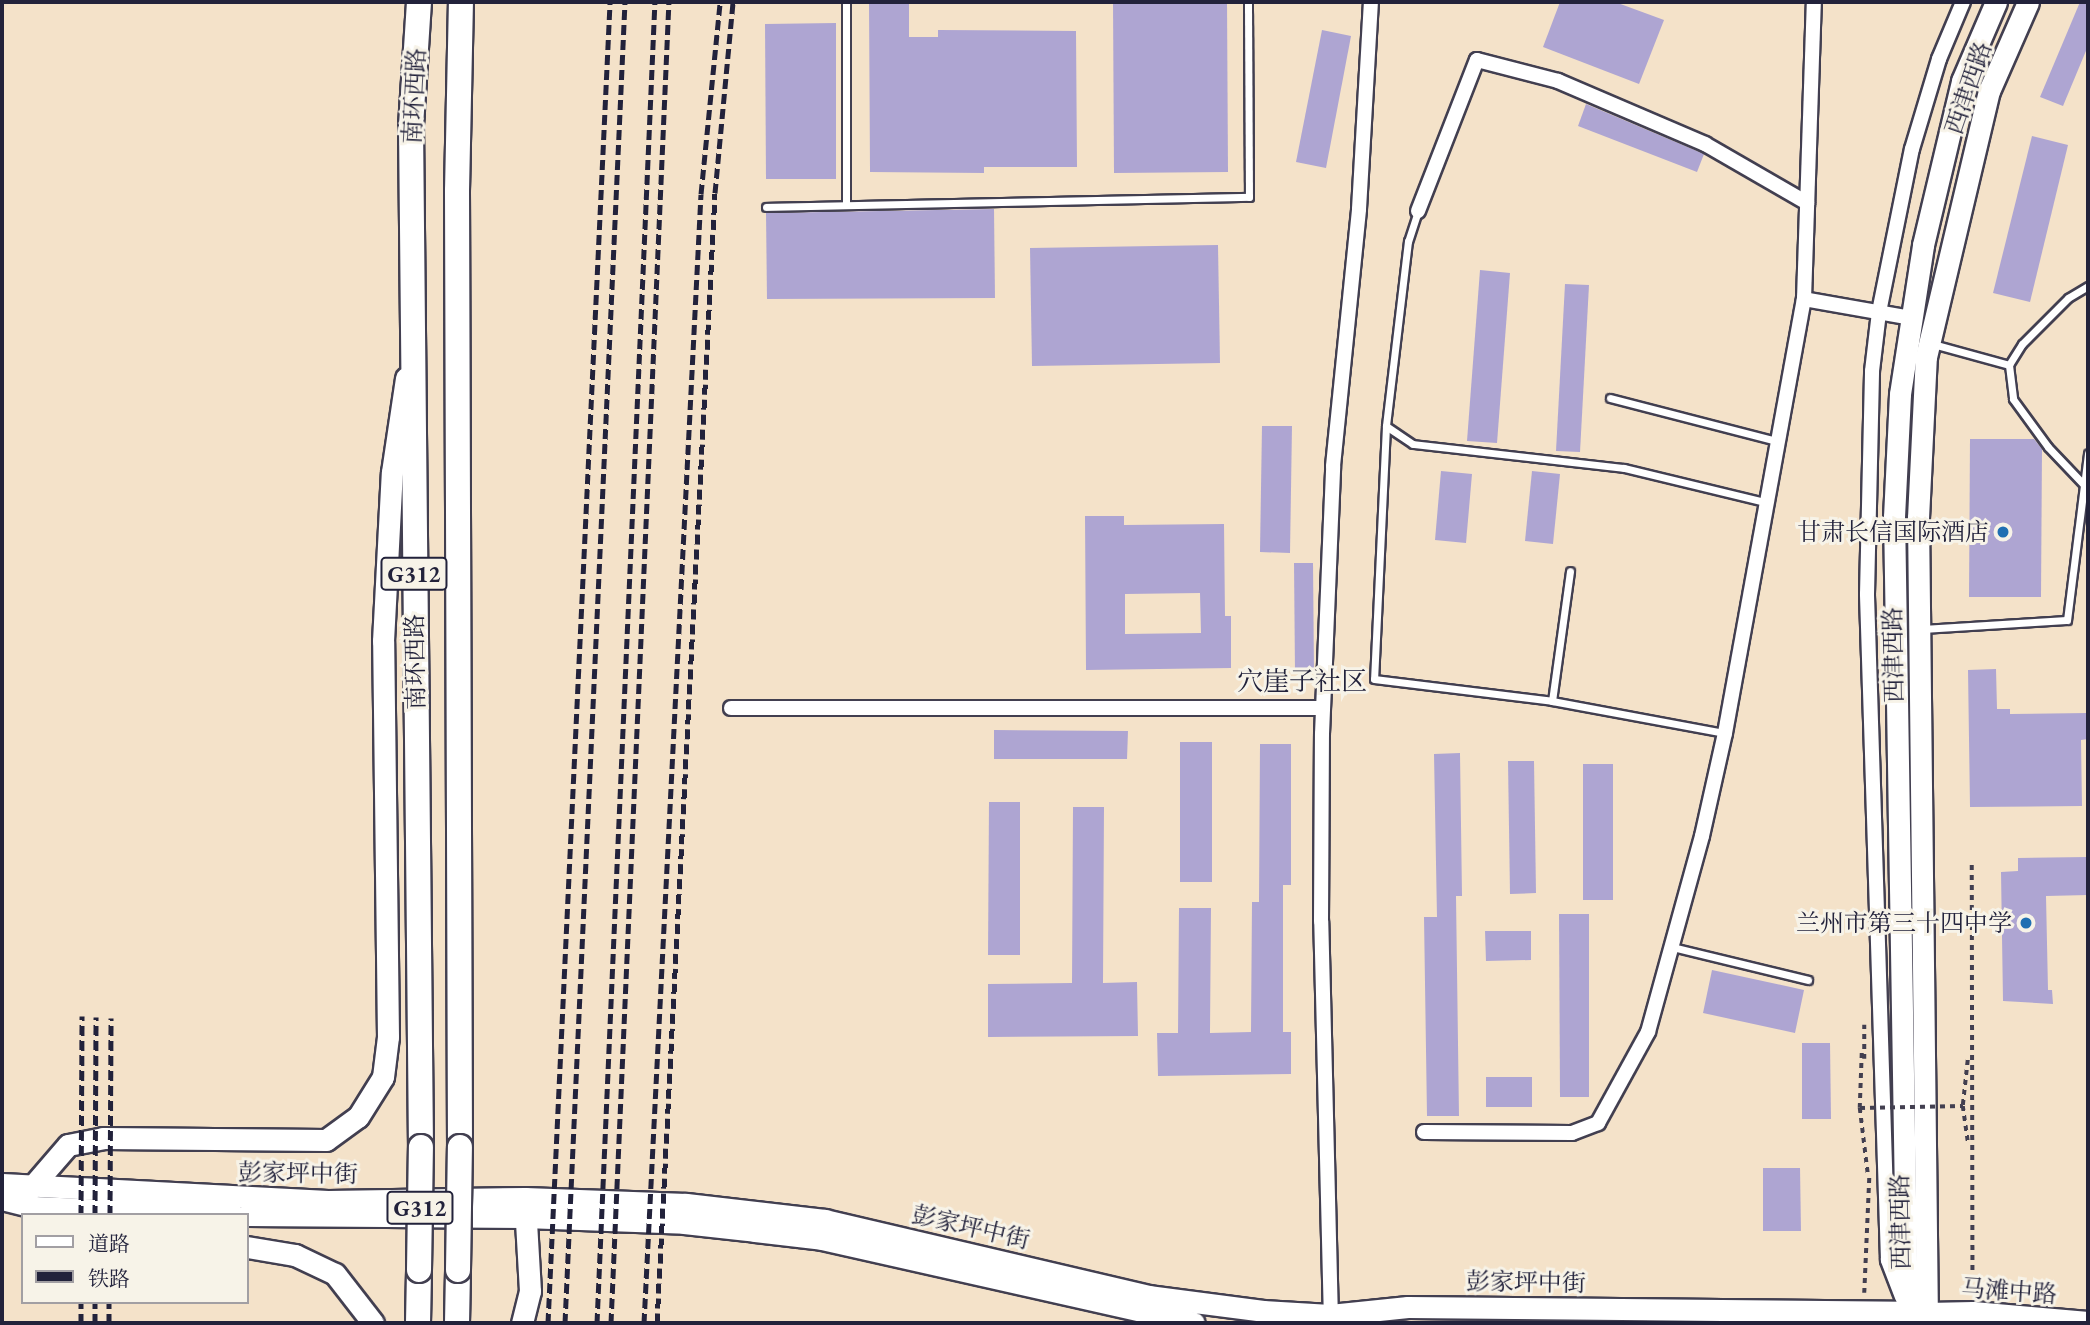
<!DOCTYPE html>
<meta charset="utf-8">
<style>
body{margin:0}
#map{position:relative;width:2090px;height:1325px;overflow:hidden;background:#f4e2c9;font-family:"EB Garamond","Noto Serif SC",serif}
div>[style]{position:absolute}
[style*='--x']{left:calc(var(--x)*1px);top:calc(var(--y)*1px);width:calc(var(--w)*1px);rotate:calc(var(--a)*1deg)}
.building>*{inset:0;background:#aea5d2}
.path>*{height:3.5px;margin-top:-1.75px;transform-origin:0;background:repeating-linear-gradient(90deg,#423f50 0 5px,transparent 0 10px)}
.roads{filter:drop-shadow(2px 0 #423f50) drop-shadow(-2px 0 #423f50) drop-shadow(0 2px #423f50) drop-shadow(0 -2px #423f50)}
.lane>*{height:7px;margin:-3.5px;padding:0 3.5px;transform-origin:3.5px;border-radius:3.5px;background:#fff}
.street>*{height:14px;margin:-7px;padding:0 7px;transform-origin:7px;border-radius:7px;background:#fff}
.secondary>*{height:19px;margin:-9.5px;padding:0 9.5px;transform-origin:9.5px;border-radius:9.5px;background:#fff}
.primary>*{height:21px;margin:-10.5px;padding:0 10.5px;transform-origin:10.5px;border-radius:10.5px;background:#fff}
.highway>*{height:24px;margin:-12px;padding:0 12px;transform-origin:12px;border-radius:12px;background:#fff}
.rail>*{height:5px;margin-top:-2.5px;transform-origin:0;background:repeating-linear-gradient(90deg,#22223b 0 10px,transparent 0 15px)}
.path-bridge>*{height:3.5px;margin-top:-1.75px;transform-origin:0;background:repeating-linear-gradient(90deg,#423f50 0 5px,transparent 0 10px)}
.bridges{filter:drop-shadow(2px 0 #423f50) drop-shadow(-2px 0 #423f50) drop-shadow(0 2px #423f50) drop-shadow(0 -2px #423f50)}
.highway-bridge>*{height:24px;margin:-12px;padding:0 12px;transform-origin:12px;border-radius:12px;background:#fff}
.dots>*{width:19px;height:19px;translate:-50% -50%;box-sizing:border-box;border:4px solid #f7f3e8;border-radius:50%}
span{translate:-50% -50%;white-space:nowrap;text-align:center;line-height:1.15;-webkit-text-stroke:6px #f7f3e8;paint-order:stroke}
.shield-label span{padding:2px 5px;background:#f7f3e8;border:2px solid;border-radius:5px;-webkit-text-stroke-width:0}
.shield-label{font-size:23px;color:#22223b;font-weight:700}
.street-label{font-size:24px;color:#22223b}
.poi-label{font-size:24px;color:#22223b}
.right{translate:-100% -50%;text-align:right}
.neighbourhood-label{font-size:26px;color:#22223b}
.frame{position:absolute;inset:0;border:4px solid #22223b;pointer-events:none}
.legend{position:absolute;left:21px;top:1213px;width:228px;height:91px;box-sizing:border-box;background:#f7f3e8;border:2px solid #a29fa3;margin:0;padding:9px 12px;list-style:none;font-size:21px;color:#22223b}
.legend li{display:flex;align-items:center;gap:14px;height:35px}
.legend b{width:35px;border:2px solid #a29fa3}
</style>
<div id="map">
<div class="building">
<i style="clip-path:polygon(869px 2px,909px 2px,909px 37px,938px 37px,938px 30px,1076px 31px,1077px 167px,984px 167px,984px 173px,870px 172px)"></i>
<i style="clip-path:polygon(1113px 2px,1227px 2px,1228px 172px,1114px 173px)"></i>
<i style="clip-path:polygon(1560px 2px,1615px 2px,1664px 20px,1639px 84px,1543px 47px)"></i>
<i style="clip-path:polygon(2080px 2px,2088px 2px,2088px 46px,2063px 106px,2040px 97px)"></i>
<i style="clip-path:polygon(836px 23px,836px 179px,766px 179px,765px 24px)"></i>
<i style="clip-path:polygon(1322px 30px,1351px 36px,1326px 168px,1296px 162px)"></i>
<i style="clip-path:polygon(1586px 104px,1704px 154px,1697px 172px,1578px 126px)"></i>
<i style="clip-path:polygon(2032px 136px,2068px 145px,2030px 302px,1993px 293px)"></i>
<i style="clip-path:polygon(994px 209px,995px 298px,767px 299px,766px 213px)"></i>
<i style="clip-path:polygon(1218px 245px,1220px 363px,1032px 366px,1030px 248px)"></i>
<i style="clip-path:polygon(1480px 270px,1510px 273px,1497px 443px,1467px 441px)"></i>
<i style="clip-path:polygon(1565px 284px,1589px 285px,1580px 452px,1556px 451px)"></i>
<i style="clip-path:polygon(1262px 426px,1292px 426px,1290px 553px,1260px 552px)"></i>
<i style="clip-path:polygon(1970px 439px,2034px 439px,2042px 449px,2041px 597px,1969px 597px)"></i>
<i style="clip-path:polygon(1441px 471px,1472px 474px,1466px 543px,1435px 540px)"></i>
<i style="clip-path:polygon(1532px 471px,1560px 474px,1553px 544px,1525px 541px)"></i>
<i style="clip-path:polygon(evenodd,1085px 516px,1124px 516px,1124px 525px,1224px 524px,1225px 616px,1231px 616px,1231px 668px,1086px 670px,1085px 516px,1200px 593px,1201px 633px,1125px 634px,1125px 594px,1200px 593px)"></i>
<i style="clip-path:polygon(1294px 563px,1313px 563px,1314px 673px,1295px 673px)"></i>
<i style="clip-path:polygon(1996px 669px,1997px 709px,2010px 709px,2010px 714px,2088px 713px,2088px 739px,2081px 740px,2082px 806px,1970px 807px,1968px 670px)"></i>
<i style="clip-path:polygon(994px 730px,1128px 731px,1127px 759px,994px 759px)"></i>
<i style="clip-path:polygon(1180px 742px,1212px 742px,1212px 882px,1180px 882px)"></i>
<i style="clip-path:polygon(1260px 744px,1291px 744px,1291px 885px,1283px 885px,1283px 1032px,1291px 1032px,1291px 1074px,1158px 1076px,1157px 1033px,1178px 1033px,1179px 908px,1211px 908px,1210px 1033px,1251px 1032px,1252px 902px,1259px 902px)"></i>
<i style="clip-path:polygon(1460px 753px,1462px 896px,1456px 896px,1459px 1116px,1427px 1116px,1424px 917px,1437px 917px,1434px 754px)"></i>
<i style="clip-path:polygon(1508px 761px,1534px 761px,1536px 893px,1510px 894px)"></i>
<i style="clip-path:polygon(1583px 764px,1613px 764px,1613px 900px,1583px 900px)"></i>
<i style="clip-path:polygon(989px 802px,1020px 802px,1020px 955px,988px 955px)"></i>
<i style="clip-path:polygon(1073px 807px,1104px 807px,1103px 983px,1137px 982px,1138px 1036px,988px 1037px,988px 984px,1072px 983px)"></i>
<i style="clip-path:polygon(2088px 857px,2088px 895px,2046px 896px,2048px 990px,2052px 990px,2053px 1004px,2003px 1001px,2001px 872px,2018px 871px,2018px 858px)"></i>
<i style="clip-path:polygon(1559px 914px,1589px 914px,1589px 1097px,1560px 1097px)"></i>
<i style="clip-path:polygon(1485px 931px,1531px 931px,1531px 960px,1486px 961px)"></i>
<i style="clip-path:polygon(1712px 970px,1804px 990px,1795px 1033px,1703px 1013px)"></i>
<i style="clip-path:polygon(1802px 1043px,1830px 1043px,1831px 1119px,1802px 1119px)"></i>
<i style="clip-path:polygon(1486px 1077px,1532px 1077px,1532px 1107px,1486px 1107px)"></i>
<i style="clip-path:polygon(1763px 1168px,1800px 1168px,1801px 1231px,1763px 1231px)"></i>
</div>
<div class="path">
<i style="--x:1972;--y:865;--w:429;--a:89.9"></i>
<i style="--x:1862;--y:1053;--w:55;--a:92.1"></i>
<i style="--x:1860;--y:1108;--w:66;--a:83.1"></i>
<i style="--x:1864;--y:1059;--w:34;--a:-90"></i>
<i style="--x:1968;--y:1060;--w:46;--a:96.2"></i>
<i style="--x:1963;--y:1106;--w:37;--a:82"></i>
<i style="--x:1864;--y:1293;--w:115;--a:-87.5"></i>
</div>
<div class="roads">
<div class="lane">
<i style="--x:846;--y:205;--w:203;--a:-90"></i>
<i style="--x:766;--y:207;--w:483;--a:-1.2"></i>
<i style="--x:1249;--y:197;--w:195;--a:-90.3"></i>
<i style="--x:1418;--y:211;--w:32;--a:108"></i>
<i style="--x:1408;--y:241;--w:186;--a:96.8"></i>
<i style="--x:1386;--y:426;--w:253;--a:92.7"></i>
<i style="--x:1374;--y:679;--w:179;--a:7"></i>
<i style="--x:1552;--y:701;--w:176;--a:10.5"></i>
<i style="--x:2088;--y:286;--w:23;--a:149"></i>
<i style="--x:2068;--y:298;--w:65;--a:135"></i>
<i style="--x:2022;--y:344;--w:25;--a:122"></i>
<i style="--x:2009;--y:365;--w:34;--a:83"></i>
<i style="--x:2013;--y:399;--w:59;--a:53.9"></i>
<i style="--x:2048;--y:447;--w:58;--a:46.4"></i>
<i style="--x:1933;--y:344;--w:79;--a:15.4"></i>
<i style="--x:1610;--y:398;--w:171;--a:14.5"></i>
<i style="--x:1386;--y:426;--w:32;--a:34"></i>
<i style="--x:1413;--y:444;--w:212;--a:6.5"></i>
<i style="--x:1624;--y:468;--w:145;--a:13.6"></i>
<i style="--x:1922;--y:629;--w:145;--a:-3.6"></i>
<i style="--x:2067;--y:620;--w:168;--a:-82.8"></i>
<i style="--x:1552;--y:701;--w:131;--a:-82.1"></i>
<i style="--x:1672;--y:947;--w:140;--a:13.6"></i>
</div>
<div class="street">
<i style="--x:1418;--y:211;--w:162;--a:-68.7"></i>
<i style="--x:1477;--y:60;--w:84;--a:14.5"></i>
<i style="--x:1558;--y:81;--w:160;--a:23.2"></i>
<i style="--x:1705;--y:144;--w:118;--a:30"></i>
<i style="--x:1804;--y:299;--w:110;--a:10"></i>
<i style="--x:731;--y:708;--w:592;--a:0"></i>
<i style="--x:1424;--y:1132;--w:148;--a:0.4"></i>
<i style="--x:1572;--y:1133;--w:28;--a:-21"></i>
<i style="--x:1598;--y:1123;--w:104;--a:-61.2"></i>
<i style="--x:1648;--y:1032;--w:203;--a:-74.6"></i>
<i style="--x:1702;--y:836;--w:106;--a:-77.4"></i>
<i style="--x:1725;--y:733;--w:441;--a:-79.7"></i>
<i style="--x:1804;--y:299;--w:297;--a:-88.1"></i>
<i style="--x:1902;--y:1297;--w:40;--a:-111"></i>
<i style="--x:1888;--y:1260;--w:666;--a:-91.81"></i>
<i style="--x:1867;--y:594;--w:223;--a:-88.7"></i>
<i style="--x:1872;--y:371;--w:59;--a:-83.2"></i>
<i style="--x:1879;--y:312;--w:166;--a:-78.6"></i>
<i style="--x:1912;--y:149;--w:94;--a:-73.3"></i>
<i style="--x:1939;--y:59;--w:62;--a:-67.2"></i>
<i style="--x:1331;--y:1321;--w:400;--a:-91.4"></i>
<i style="--x:1321;--y:921;--w:187;--a:-89.7"></i>
<i style="--x:1322;--y:734;--w:268;--a:-87.6"></i>
<i style="--x:1333;--y:466;--w:258;--a:-84.2"></i>
<i style="--x:1359;--y:209;--w:207;--a:-86.7"></i>
</div>
<div class="secondary">
<i style="--x:1927;--y:1312;--w:46;--a:-1.2"></i>
<i style="--x:1973;--y:1311;--w:115;--a:5"></i>
</div>
<div class="primary">
<i style="--x:2;--y:1184;--w:326;--a:3"></i>
<i style="--x:328;--y:1201;--w:197;--a:-0.9"></i>
<i style="--x:525;--y:1198;--w:161;--a:2.1"></i>
<i style="--x:686;--y:1204;--w:140;--a:6.6"></i>
<i style="--x:825;--y:1220;--w:332;--a:13.2"></i>
<i style="--x:1148;--y:1296;--w:116;--a:7.4"></i>
<i style="--x:1263;--y:1311;--w:67;--a:3.4"></i>
<i style="--x:1330;--y:1315;--w:78;--a:-5.9"></i>
<i style="--x:1408;--y:1307;--w:519;--a:0.55"></i>
<i style="--x:30;--y:1189;--w:58;--a:-49.2"></i>
<i style="--x:68;--y:1145;--w:36;--a:-11"></i>
<i style="--x:103;--y:1138;--w:223;--a:0.5"></i>
<i style="--x:326;--y:1140;--w:39;--a:-36"></i>
<i style="--x:358;--y:1117;--w:47;--a:-58"></i>
<i style="--x:383;--y:1077;--w:40;--a:-82.9"></i>
<i style="--x:388;--y:1037;--w:396;--a:-90.7"></i>
<i style="--x:383;--y:641;--w:169;--a:-87"></i>
<i style="--x:392;--y:472;--w:95;--a:-81.5"></i>
<i style="--x:2;--y:1199;--w:33;--a:14"></i>
<i style="--x:34;--y:1207;--w:200;--a:2.3"></i>
<i style="--x:247;--y:1215;--w:277;--a:0.4"></i>
<i style="--x:524;--y:1217;--w:160;--a:2.1"></i>
<i style="--x:684;--y:1223;--w:71;--a:6.4"></i>
<i style="--x:755;--y:1231;--w:67;--a:6.8"></i>
<i style="--x:822;--y:1239;--w:381;--a:12.7"></i>
<i style="--x:247;--y:1247;--w:49;--a:9.5"></i>
<i style="--x:295;--y:1255;--w:44;--a:25.4"></i>
<i style="--x:335;--y:1274;--w:62;--a:52.2"></i>
<i style="--x:522;--y:1323;--w:33;--a:-76"></i>
<i style="--x:530;--y:1291;--w:87;--a:-93.3"></i>
<i style="--x:1907;--y:1323;--w:806;--a:-90.92"></i>
<i style="--x:1894;--y:517;--w:123;--a:-87.2"></i>
<i style="--x:1900;--y:394;--w:151;--a:-81.2"></i>
<i style="--x:1923;--y:245;--w:169;--a:-76.6"></i>
<i style="--x:1962;--y:81;--w:86;--a:-66.7"></i>
<i style="--x:1927;--y:1323;--w:805;--a:-90.64"></i>
<i style="--x:1918;--y:518;--w:161;--a:-87.2"></i>
<i style="--x:1926;--y:357;--w:273;--a:-76.7"></i>
<i style="--x:1989;--y:91;--w:97;--a:-66.3"></i>
</div>
<div class="highway">
<i style="--x:419;--y:2;--w:123;--a:93.7"></i>
<i style="--x:411;--y:125;--w:1022;--a:89.44"></i>
<i style="--x:460;--y:1147;--w:956;--a:-90.18"></i>
<i style="--x:457;--y:191;--w:189;--a:-88.8"></i>
<i style="--x:418;--y:1323;--w:53;--a:-88.9"></i>
<i style="--x:457;--y:1323;--w:53;--a:-88.9"></i>
</div>
</div>
<div class="rail">
<i style="--x:81;--y:1215;--w:199;--a:-89.7"></i>
<i style="--x:95;--y:1215;--w:198;--a:-89.7"></i>
<i style="--x:110;--y:1215;--w:197;--a:-89.7"></i>
<i style="--x:81;--y:1323;--w:21;--a:-90"></i>
<i style="--x:95;--y:1323;--w:21;--a:-90"></i>
<i style="--x:109;--y:1323;--w:21;--a:-90"></i>
<i style="--x:548;--y:1323;--w:1322;--a:-87.31"></i>
<i style="--x:565;--y:1323;--w:1322;--a:-87.4"></i>
<i style="--x:597;--y:1323;--w:1322;--a:-87.49"></i>
<i style="--x:611;--y:1323;--w:1322;--a:-87.49"></i>
<i style="--x:644;--y:1323;--w:1130;--a:-87.11"></i>
<i style="--x:701;--y:194;--w:193;--a:-84.3"></i>
<i style="--x:657;--y:1323;--w:1131;--a:-87.06"></i>
<i style="--x:715;--y:193;--w:192;--a:-84.6"></i>
</div>
<div class="path-bridge">
<i style="--x:1860;--y:1108;--w:103;--a:-1.1"></i>
</div>
<div class="bridges">
<div class="highway-bridge">
<i style="--x:419;--y:1270;--w:123;--a:-89.1"></i>
<i style="--x:458;--y:1270;--w:123;--a:-89.1"></i>
</div>
</div>
<div class="dots">
<i style="left:2003px;top:532px;background:#1f6fb2"></i>
<i style="left:2026px;top:923px;background:#1f6fb2"></i>
</div>
<div class="shield-label">
<span style="left:414px;top:574px">G312</span>
<span style="left:420px;top:1208px">G312</span>
</div>
<div class="street-label">
<span style="left:1968px;top:88px;rotate:-71deg">西津西路</span>
<span style="left:414px;top:96px;rotate:-87deg">南环西路</span>
<span style="left:1893px;top:655px;rotate:-91deg">西津西路</span>
<span style="left:415px;top:662px;rotate:-91deg">南环西路</span>
<span style="left:298px;top:1173px;rotate:1deg">彭家坪中街</span>
<span style="left:1900px;top:1222px;rotate:-91deg">西津西路</span>
<span style="left:971px;top:1227px;rotate:13deg">彭家坪中街</span>
<span style="left:1526px;top:1282px;rotate:1deg">彭家坪中街</span>
<span style="left:2009px;top:1291px;rotate:4deg">马滩中路</span>
</div>
<div class="poi-label">
<span class="right" style="left:1989px;top:532px">甘肃长信国际酒店</span>
<span class="right" style="left:2012px;top:923px">兰州市第三十四中学</span>
</div>
<div class="neighbourhood-label">
<span style="left:1302px;top:682px">穴崖子社区</span>
</div>
<div class="frame"></div>
<ul class="legend">
<li><b style="height:9px;background:#fff"></b>道路</li>
<li><b style="height:9px;background:#22223b"></b>铁路</li>
</ul>
</div>
